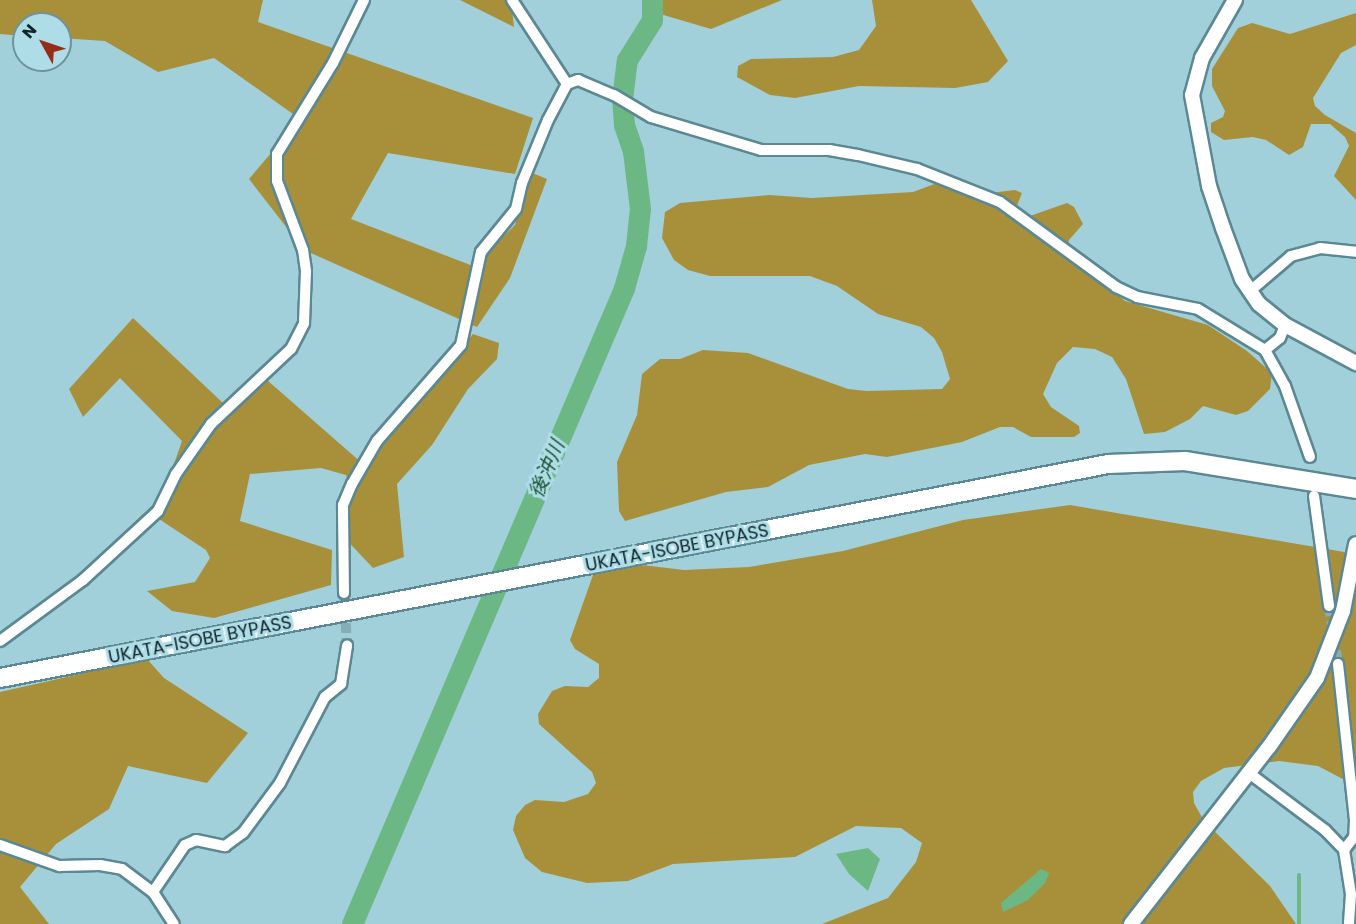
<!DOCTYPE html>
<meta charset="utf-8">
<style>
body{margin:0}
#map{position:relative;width:1356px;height:924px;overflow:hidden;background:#a1d0db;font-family:Poppins,"Noto Sans JP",sans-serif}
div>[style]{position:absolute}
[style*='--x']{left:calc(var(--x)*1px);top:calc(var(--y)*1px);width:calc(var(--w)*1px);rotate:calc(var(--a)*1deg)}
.forest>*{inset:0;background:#a8903b}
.water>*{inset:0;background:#6bb884}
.stream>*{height:4px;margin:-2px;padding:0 2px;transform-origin:2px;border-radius:2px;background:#6bb884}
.river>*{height:21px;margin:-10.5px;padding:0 10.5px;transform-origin:10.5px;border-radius:10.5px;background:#6bb884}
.street-tunnel>*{height:10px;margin-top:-5px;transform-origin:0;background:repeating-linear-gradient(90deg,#84adb7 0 10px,transparent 0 15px)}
.roads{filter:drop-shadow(2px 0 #5b8892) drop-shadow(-2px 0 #5b8892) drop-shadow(0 2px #5b8892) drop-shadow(0 -2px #5b8892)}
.street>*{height:10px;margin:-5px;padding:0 5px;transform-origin:5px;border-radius:5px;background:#fff}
.secondary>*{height:14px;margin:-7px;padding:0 7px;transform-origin:7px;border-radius:7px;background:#fff}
.highway>*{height:18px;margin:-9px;padding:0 9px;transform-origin:9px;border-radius:9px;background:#fff}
span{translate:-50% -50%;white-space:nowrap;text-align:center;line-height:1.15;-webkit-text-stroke:6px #aedde8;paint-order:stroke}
.street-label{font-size:18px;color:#102327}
.water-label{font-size:20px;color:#1c5432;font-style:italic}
.north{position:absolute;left:12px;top:12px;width:60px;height:60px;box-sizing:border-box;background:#aedde8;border:2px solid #6f939b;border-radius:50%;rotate:310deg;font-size:16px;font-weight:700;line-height:24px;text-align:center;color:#102327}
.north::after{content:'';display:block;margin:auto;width:21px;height:27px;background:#962d17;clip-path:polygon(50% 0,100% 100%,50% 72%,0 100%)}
</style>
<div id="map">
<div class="forest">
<i style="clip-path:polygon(0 0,263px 0,258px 22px,533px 118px,515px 174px,388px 153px,351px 219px,473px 266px,515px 225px,530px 172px,547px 179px,510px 278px,477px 327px,304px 250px,249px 179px,300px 119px,214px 58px,158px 72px,105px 41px,60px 38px,60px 24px,24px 24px,24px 36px,0 34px)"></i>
<i style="clip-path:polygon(460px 0,511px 0,514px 27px)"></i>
<i style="clip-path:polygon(661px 0,782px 0,711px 29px,660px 14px)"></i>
<i style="clip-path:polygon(872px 0,971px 0,1008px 61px,988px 82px,955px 88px,859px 86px,795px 98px,770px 95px,737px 77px,738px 66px,751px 59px,833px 57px,859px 50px,876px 26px)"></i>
<i style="clip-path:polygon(1356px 13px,1356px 45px,1341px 53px,1313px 98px,1315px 106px,1325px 115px,1356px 133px,1356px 200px,1334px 176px,1349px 146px,1345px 137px,1330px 124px,1311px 124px,1303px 147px,1289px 155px,1266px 140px,1253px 137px,1224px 140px,1211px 132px,1211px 123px,1223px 117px,1225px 111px,1212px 86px,1212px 69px,1238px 28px,1252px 23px,1290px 34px)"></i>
<i style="clip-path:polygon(937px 183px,990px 193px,1015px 190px,1022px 193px,1016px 208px,1027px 217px,1067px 203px,1074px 207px,1083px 224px,1069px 240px,1066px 253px,1125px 301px,1208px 325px,1247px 351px,1272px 373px,1270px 389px,1248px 411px,1236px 415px,1203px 406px,1190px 419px,1165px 432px,1144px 434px,1126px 379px,1112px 357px,1095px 349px,1073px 347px,1057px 363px,1043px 394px,1051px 407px,1079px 426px,1080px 433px,1074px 437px,1031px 437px,1013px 427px,1000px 427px,962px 442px,887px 457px,865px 454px,809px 465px,768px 487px,726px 492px,625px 521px,619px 511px,617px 462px,637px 415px,642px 374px,660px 359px,680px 359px,703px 350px,748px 353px,848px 389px,867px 391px,942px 389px,950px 379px,942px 352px,934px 338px,921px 327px,878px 314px,837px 286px,810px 276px,710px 276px,688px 270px,674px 260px,662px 238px,665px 212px,680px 203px,769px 195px,812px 198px,913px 192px)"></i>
<i style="clip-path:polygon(133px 318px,224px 404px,267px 380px,363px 464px,473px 334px,499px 343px,497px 359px,468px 389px,432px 445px,397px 484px,404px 557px,373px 568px,340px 533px,339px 522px,352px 499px,346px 475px,321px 468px,250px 474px,240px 521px,332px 550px,331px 585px,214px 618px,172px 611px,147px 591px,195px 582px,210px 558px,206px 550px,159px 519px,125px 544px,118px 538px,163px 495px,182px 441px,120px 378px,83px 417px,69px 389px)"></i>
<i style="clip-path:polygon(1070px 505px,1350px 553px,1356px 560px,1356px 786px,1318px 766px,1279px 761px,1224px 768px,1201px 781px,1193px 792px,1194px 803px,1204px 821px,1270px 886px,1296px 924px,822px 924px,888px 898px,916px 862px,922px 843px,901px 828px,856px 826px,795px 857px,673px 864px,628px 881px,587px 883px,542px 872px,525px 858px,513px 830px,516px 816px,525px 805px,535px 800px,564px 802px,588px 794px,596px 783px,592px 772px,539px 724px,538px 714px,552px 691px,565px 686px,588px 687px,599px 678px,599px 664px,575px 649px,570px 640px,593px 575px,609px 561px,684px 570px,749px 567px,843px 551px,963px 520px)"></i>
<i style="clip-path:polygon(147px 659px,164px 678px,248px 733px,207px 783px,128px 766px,109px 809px,56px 844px,20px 887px,49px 924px,0 924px,0 692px)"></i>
</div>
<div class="water">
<i style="clip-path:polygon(868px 848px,880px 859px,868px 891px,849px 874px,836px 854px)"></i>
<i style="clip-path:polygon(1041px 869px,1049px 873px,1045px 883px,1028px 900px,1003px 912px,1001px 903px)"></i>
</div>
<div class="stream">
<i style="--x:1299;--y:875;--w:49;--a:90"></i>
</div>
<div class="river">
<i style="--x:352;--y:924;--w:692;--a:-66.84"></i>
<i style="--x:624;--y:288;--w:44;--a:-74.1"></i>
<i style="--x:636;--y:246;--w:37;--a:-84"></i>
<i style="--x:640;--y:209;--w:58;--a:-96.9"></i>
<i style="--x:633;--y:151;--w:28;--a:-109"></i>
<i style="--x:624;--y:125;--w:26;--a:-94"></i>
<i style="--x:622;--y:99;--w:39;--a:-83"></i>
<i style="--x:627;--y:60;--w:47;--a:-58"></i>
<i style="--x:652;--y:20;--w:20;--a:-90"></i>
</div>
<div class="street-tunnel">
<i style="--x:344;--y:593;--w:52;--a:86.7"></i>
<i style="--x:1329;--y:606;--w:59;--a:81.2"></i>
</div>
<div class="roads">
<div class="street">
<i style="--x:512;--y:0;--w:100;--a:56.8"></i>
<i style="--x:1249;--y:292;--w:55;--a:-40.6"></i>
<i style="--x:1291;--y:256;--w:30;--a:-15"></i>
<i style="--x:1320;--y:248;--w:36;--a:6"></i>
<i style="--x:1265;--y:350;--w:19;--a:-39"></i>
<i style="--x:1280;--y:338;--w:14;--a:-69"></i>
<i style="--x:1314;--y:496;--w:111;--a:82.2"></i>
<i style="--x:344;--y:593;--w:88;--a:-90.7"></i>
<i style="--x:343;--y:505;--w:23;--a:-67"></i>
<i style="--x:352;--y:484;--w:50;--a:-59.8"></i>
<i style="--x:377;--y:441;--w:128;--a:-48.8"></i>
<i style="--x:461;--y:345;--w:95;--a:-77.9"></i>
<i style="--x:481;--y:252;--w:55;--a:-50.9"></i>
<i style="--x:516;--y:209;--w:27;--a:-77"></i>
<i style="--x:522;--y:183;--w:68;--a:-67.6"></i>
<i style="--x:548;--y:120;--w:41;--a:-62.2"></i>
<i style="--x:567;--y:84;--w:12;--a:-20"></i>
<i style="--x:578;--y:80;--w:39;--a:23"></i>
<i style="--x:614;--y:95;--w:43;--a:30.7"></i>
<i style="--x:651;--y:117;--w:115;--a:16.7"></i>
<i style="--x:761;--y:150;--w:68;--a:0"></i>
<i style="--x:829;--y:150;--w:29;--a:10"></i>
<i style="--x:858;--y:155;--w:61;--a:13.3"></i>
<i style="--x:917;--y:169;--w:89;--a:21.7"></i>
<i style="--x:1000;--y:202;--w:144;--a:36.2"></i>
<i style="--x:1116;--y:287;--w:23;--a:25"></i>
<i style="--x:1137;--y:297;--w:62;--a:11.1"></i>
<i style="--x:1198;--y:309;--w:79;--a:31.5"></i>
<i style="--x:1265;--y:350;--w:41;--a:60.9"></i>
<i style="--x:1285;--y:386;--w:75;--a:70.6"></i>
<i style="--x:0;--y:641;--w:103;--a:-36.3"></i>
<i style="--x:83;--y:580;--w:102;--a:-42.6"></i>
<i style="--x:158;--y:511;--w:41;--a:-64.1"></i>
<i style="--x:176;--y:474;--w:61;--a:-55"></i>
<i style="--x:211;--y:424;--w:110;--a:-43.2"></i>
<i style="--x:291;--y:349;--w:29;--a:-63"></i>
<i style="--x:304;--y:323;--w:52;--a:-87.8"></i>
<i style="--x:306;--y:271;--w:21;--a:-98"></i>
<i style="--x:303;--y:250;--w:74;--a:-110.6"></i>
<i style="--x:277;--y:181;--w:27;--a:-90"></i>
<i style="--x:277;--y:154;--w:107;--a:-58.4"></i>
<i style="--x:333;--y:63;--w:70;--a:-63.8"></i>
<i style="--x:1338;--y:664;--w:157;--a:83.8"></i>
<i style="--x:1355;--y:820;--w:17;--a:93"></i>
<i style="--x:1354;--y:837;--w:16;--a:128"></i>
<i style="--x:1344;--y:850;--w:45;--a:81"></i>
<i style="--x:1351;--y:894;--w:30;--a:94"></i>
<i style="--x:1249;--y:773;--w:95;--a:36.9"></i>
<i style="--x:1325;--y:830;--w:28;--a:46"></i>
<i style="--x:0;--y:845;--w:63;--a:19.6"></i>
<i style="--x:59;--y:866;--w:41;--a:-1.4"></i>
<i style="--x:100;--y:865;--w:22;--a:10"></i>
<i style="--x:122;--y:869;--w:39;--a:37"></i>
<i style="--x:153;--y:892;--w:38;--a:57"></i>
<i style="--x:153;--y:892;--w:57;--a:-55.8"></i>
<i style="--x:185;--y:845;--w:12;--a:-24"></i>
<i style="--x:196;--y:840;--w:30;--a:12"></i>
<i style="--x:225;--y:846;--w:22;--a:-36"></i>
<i style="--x:243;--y:833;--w:62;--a:-53.5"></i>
<i style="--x:280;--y:783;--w:97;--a:-62.4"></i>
<i style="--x:325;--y:697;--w:21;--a:-39"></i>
<i style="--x:341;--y:684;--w:39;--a:-81"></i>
</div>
<div class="secondary">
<i style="--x:1235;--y:0;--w:67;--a:119.6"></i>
<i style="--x:1202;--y:58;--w:38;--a:105"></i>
<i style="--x:1192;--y:95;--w:93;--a:79.4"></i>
<i style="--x:1209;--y:186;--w:44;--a:71.6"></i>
<i style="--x:1223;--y:228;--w:54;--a:69.6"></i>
<i style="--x:1242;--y:279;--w:30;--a:56"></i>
<i style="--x:1259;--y:304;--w:33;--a:39"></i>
<i style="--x:1285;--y:325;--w:81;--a:28.2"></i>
<i style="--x:1131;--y:924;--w:224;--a:-52.1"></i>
<i style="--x:1269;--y:747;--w:84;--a:-55.2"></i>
<i style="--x:1317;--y:678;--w:72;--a:-68.8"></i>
<i style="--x:1343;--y:611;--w:68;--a:-79"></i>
</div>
<div class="highway">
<i style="--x:0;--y:678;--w:1128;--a:-10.93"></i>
<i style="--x:1108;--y:464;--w:77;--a:-2.2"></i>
<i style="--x:1185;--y:461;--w:173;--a:9.3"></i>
</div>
</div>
<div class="street-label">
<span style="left:677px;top:548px;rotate:-11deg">UKATA-ISOBE BYPASS</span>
<span style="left:200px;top:640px;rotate:-11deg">UKATA-ISOBE BYPASS</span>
</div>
<div class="water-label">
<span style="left:547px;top:469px;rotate:-67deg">後沖川</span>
</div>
<div class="north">N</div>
</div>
